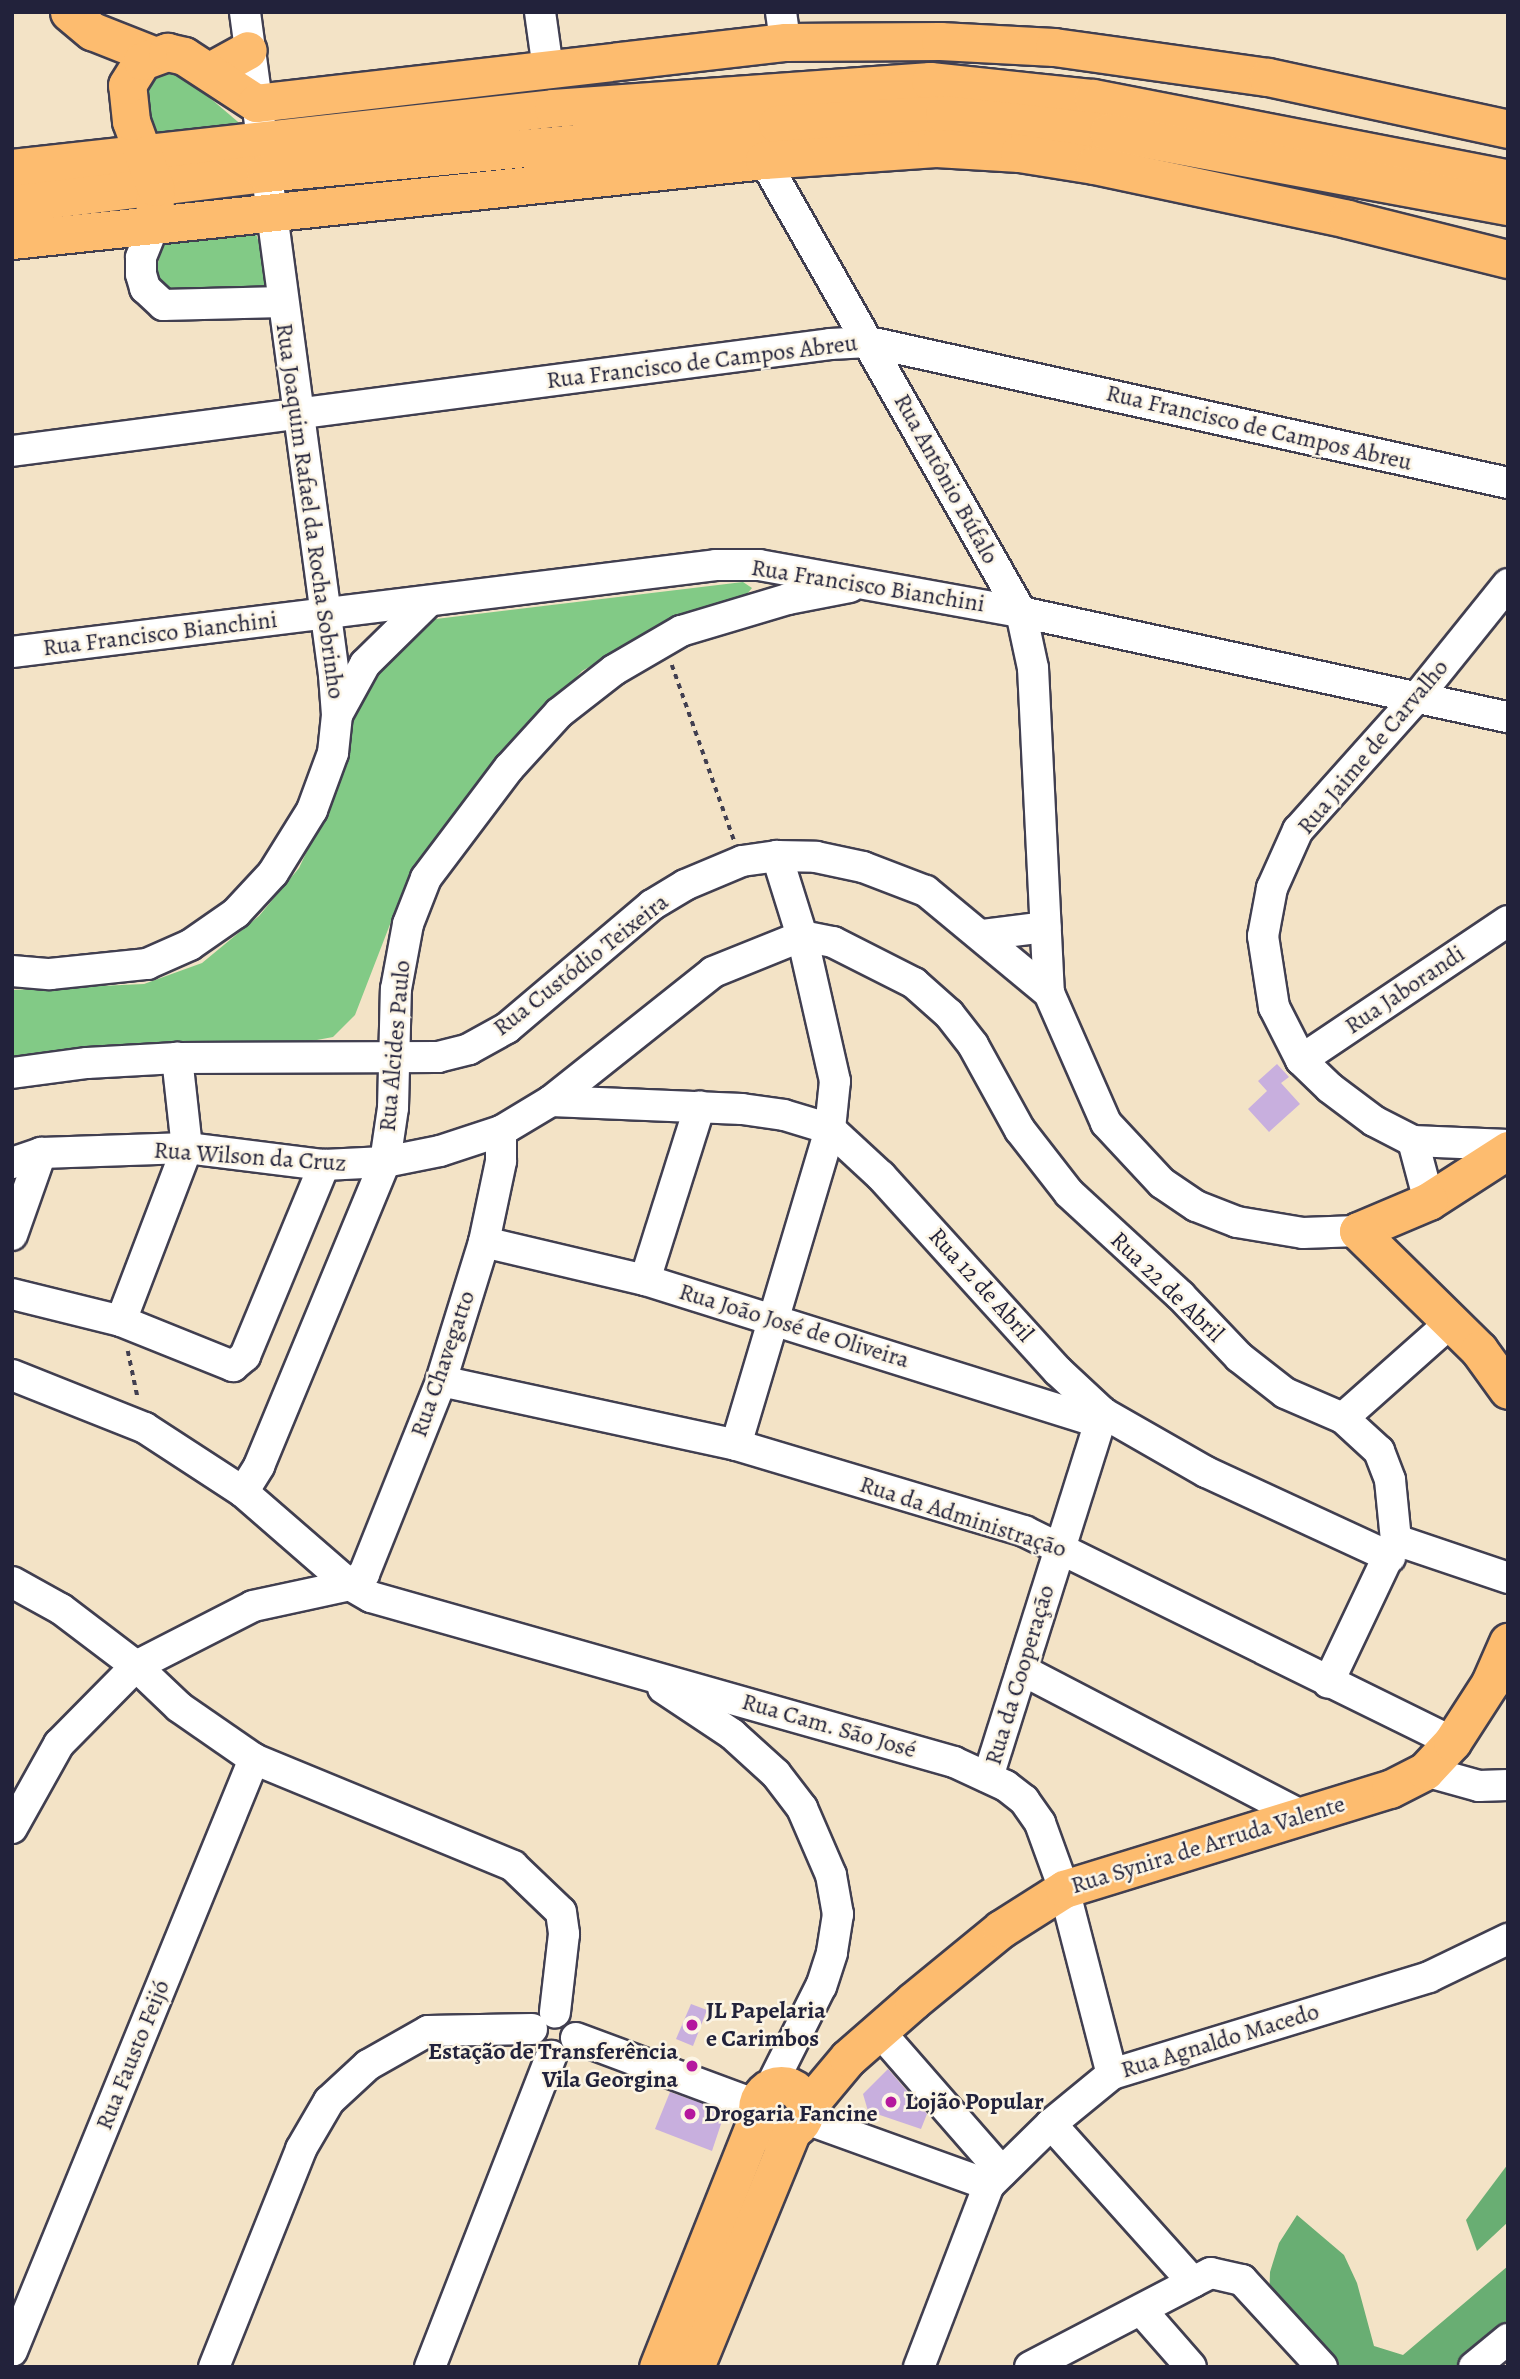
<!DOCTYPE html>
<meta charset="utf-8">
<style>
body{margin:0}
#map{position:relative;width:1520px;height:2379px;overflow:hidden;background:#f3e3c6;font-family:Alegreya,serif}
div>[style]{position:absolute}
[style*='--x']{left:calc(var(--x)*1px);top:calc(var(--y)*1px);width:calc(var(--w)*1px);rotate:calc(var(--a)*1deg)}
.green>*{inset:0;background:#82ca86}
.forest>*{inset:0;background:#69ae73}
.building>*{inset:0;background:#c8afde}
.path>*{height:3.5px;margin-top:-1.75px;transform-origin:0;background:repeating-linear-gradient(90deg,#413f50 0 5px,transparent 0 10px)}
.roads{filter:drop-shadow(2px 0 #413f50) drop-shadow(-2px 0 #413f50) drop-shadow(0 2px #413f50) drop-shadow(0 -2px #413f50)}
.minor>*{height:30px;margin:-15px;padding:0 15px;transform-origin:15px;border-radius:15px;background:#fff}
.major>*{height:37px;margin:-18.5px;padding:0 18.5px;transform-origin:18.5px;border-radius:18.5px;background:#fdbc6f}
.major>.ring{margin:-18.5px;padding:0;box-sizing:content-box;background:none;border:37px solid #fdbc6f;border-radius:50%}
.dots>*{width:19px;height:19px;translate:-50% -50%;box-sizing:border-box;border:4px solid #fcf5e5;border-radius:50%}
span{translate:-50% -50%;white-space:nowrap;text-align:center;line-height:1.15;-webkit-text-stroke:5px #fcf5e5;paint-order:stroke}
.street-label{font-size:24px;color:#22223b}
.poi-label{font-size:24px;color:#22223b;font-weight:700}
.left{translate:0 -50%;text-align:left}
.right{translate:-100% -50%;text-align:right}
.frame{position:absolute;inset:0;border:14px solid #22223b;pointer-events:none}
</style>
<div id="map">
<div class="green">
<i style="clip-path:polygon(158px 67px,183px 75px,244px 127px,145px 138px,145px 77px)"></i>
<i style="clip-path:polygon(256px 234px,265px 260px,266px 286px,243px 291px,167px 294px,160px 282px,157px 266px,165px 239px)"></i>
<i style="clip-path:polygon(743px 582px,752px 588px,742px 600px,678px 617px,582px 671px,500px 758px,431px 848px,394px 914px,355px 1015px,333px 1037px,290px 1045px,115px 1044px,12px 1061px,12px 990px,144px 984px,202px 963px,259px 916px,299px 868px,325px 813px,354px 677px,411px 622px)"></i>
</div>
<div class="forest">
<i style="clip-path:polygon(1508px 2164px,1508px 2222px,1477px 2251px,1466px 2220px)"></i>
<i style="clip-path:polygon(1297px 2215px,1344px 2255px,1357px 2283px,1374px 2346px,1403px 2355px,1508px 2266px,1508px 2337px,1476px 2367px,1319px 2367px,1269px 2304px,1270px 2272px,1279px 2243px)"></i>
</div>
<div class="building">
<i style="clip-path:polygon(1277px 1064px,1289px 1077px,1281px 1083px,1300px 1104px,1269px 1132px,1248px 1109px,1267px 1091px,1258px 1081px)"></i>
<i style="clip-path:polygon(691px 2004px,707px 2010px,693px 2046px,676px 2039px)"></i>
<i style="clip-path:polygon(888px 2069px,927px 2114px,921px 2129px,868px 2111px,863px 2094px)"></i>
<i style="clip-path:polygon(670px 2092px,718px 2109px,722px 2121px,712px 2151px,655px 2129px)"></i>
</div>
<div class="path">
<i style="--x:672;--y:665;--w:186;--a:70.5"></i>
<i style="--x:128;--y:1351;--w:49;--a:78.2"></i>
</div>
<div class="roads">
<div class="minor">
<i style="--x:540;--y:12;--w:58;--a:82"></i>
<i style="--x:781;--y:12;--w:30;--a:82"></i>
<i style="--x:764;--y:160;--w:520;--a:60.38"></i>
<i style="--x:1021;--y:612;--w:57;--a:77.9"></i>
<i style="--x:1033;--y:668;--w:325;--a:87.2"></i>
<i style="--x:154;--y:225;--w:35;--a:112"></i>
<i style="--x:141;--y:258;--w:16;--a:90"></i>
<i style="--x:141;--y:274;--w:15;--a:74"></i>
<i style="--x:145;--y:288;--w:25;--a:43"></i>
<i style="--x:163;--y:305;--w:120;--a:-1.4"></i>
<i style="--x:12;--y:451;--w:825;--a:-7.45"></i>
<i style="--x:830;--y:344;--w:39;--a:-3"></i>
<i style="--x:869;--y:342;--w:654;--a:12.44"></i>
<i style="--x:1508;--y:584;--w:144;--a:128.8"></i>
<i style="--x:1418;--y:696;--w:180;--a:131.8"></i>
<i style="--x:1298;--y:830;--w:64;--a:114.1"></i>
<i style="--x:1272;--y:888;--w:49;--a:100.6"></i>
<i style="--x:1263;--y:936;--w:72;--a:81.2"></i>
<i style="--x:1274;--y:1007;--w:59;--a:63"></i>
<i style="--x:1301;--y:1060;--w:40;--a:44"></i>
<i style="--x:1330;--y:1088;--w:55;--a:36.9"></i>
<i style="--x:1374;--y:1121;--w:44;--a:27.1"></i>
<i style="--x:1413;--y:1141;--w:95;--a:2.4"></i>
<i style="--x:12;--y:652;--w:709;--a:-7.04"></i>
<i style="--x:716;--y:565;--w:43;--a:0"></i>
<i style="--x:759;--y:565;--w:266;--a:10.2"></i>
<i style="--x:1021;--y:612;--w:498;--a:12.2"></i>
<i style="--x:337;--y:715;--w:58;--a:-61.2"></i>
<i style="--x:365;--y:664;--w:90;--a:-44.5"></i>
<i style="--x:982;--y:935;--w:64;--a:-7.1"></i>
<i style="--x:12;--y:971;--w:38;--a:5"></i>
<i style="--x:50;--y:974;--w:98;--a:-5.9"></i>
<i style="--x:147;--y:964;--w:47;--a:-23.8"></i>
<i style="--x:190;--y:945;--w:56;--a:-34.8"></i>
<i style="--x:236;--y:913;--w:54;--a:-47.2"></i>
<i style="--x:273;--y:873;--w:74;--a:-58.2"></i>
<i style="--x:312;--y:810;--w:61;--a:-69.8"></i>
<i style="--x:333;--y:753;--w:38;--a:-84"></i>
<i style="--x:337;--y:715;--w:40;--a:-94.3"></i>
<i style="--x:334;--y:675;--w:669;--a:-97.65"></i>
<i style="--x:1301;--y:1060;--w:249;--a:-33.9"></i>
<i style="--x:12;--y:1073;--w:76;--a:-7.6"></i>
<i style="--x:87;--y:1063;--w:90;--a:-3.2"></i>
<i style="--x:177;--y:1058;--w:261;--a:-0.2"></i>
<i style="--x:438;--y:1057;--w:32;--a:-14"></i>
<i style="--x:469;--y:1049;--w:43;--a:-28.9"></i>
<i style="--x:507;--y:1028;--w:190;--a:-40.3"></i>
<i style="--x:652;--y:905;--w:39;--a:-31"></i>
<i style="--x:685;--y:885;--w:62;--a:-22.8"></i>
<i style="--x:742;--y:861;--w:35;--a:-8"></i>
<i style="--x:777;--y:856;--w:39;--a:1"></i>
<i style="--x:816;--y:857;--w:48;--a:12"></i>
<i style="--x:863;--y:867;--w:67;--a:20.9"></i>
<i style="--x:926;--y:891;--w:160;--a:39.7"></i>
<i style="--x:1049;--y:993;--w:142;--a:66.3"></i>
<i style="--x:1106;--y:1123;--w:82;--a:47"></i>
<i style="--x:1162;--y:1183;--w:41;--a:34.1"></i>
<i style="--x:1196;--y:1206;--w:44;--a:21.3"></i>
<i style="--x:1237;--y:1222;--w:67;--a:9.5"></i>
<i style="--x:1303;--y:1233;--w:55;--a:-2.1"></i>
<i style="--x:551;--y:1101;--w:191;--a:2.4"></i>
<i style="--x:742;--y:1109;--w:42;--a:8.1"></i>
<i style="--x:784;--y:1115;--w:48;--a:16.9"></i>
<i style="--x:830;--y:1129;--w:69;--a:42.7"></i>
<i style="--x:881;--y:1176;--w:263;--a:47.8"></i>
<i style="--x:1058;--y:1371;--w:62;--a:43"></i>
<i style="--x:1103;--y:1413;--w:119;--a:29.8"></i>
<i style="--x:1206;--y:1472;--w:203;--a:24.8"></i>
<i style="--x:1413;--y:1141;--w:62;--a:75.1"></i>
<i style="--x:12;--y:1163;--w:31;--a:-19"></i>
<i style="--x:41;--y:1153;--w:146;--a:-2"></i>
<i style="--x:187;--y:1148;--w:138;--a:7.1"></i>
<i style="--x:324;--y:1165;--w:61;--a:-2.8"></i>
<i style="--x:385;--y:1162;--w:56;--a:-11.3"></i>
<i style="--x:440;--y:1151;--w:64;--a:-18.2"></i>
<i style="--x:501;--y:1131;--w:58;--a:-31"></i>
<i style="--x:551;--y:1101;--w:207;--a:-38.5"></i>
<i style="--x:713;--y:972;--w:96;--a:-22"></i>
<i style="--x:802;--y:936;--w:32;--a:11"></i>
<i style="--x:833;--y:942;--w:91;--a:26.8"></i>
<i style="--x:914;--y:983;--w:47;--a:41.5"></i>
<i style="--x:949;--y:1014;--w:39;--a:52"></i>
<i style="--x:973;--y:1045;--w:97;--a:61.1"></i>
<i style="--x:1020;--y:1130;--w:80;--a:52.1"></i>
<i style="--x:1069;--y:1193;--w:151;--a:42.6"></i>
<i style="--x:1180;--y:1295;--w:86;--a:46.4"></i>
<i style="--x:1239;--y:1357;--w:58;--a:38"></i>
<i style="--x:1285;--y:1393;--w:63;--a:23.3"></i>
<i style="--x:1343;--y:1418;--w:49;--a:42.5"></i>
<i style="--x:1379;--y:1451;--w:31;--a:69"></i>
<i style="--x:1390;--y:1480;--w:60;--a:84.3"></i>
<i style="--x:1396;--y:1540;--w:158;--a:115.4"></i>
<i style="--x:12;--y:1235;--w:87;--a:-70.5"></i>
<i style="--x:484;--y:1242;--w:165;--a:13.3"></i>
<i style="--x:645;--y:1280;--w:478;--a:17.4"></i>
<i style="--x:645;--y:1280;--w:182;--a:-72.5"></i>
<i style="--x:12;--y:1294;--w:112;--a:13.9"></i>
<i style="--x:121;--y:1321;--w:121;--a:21.9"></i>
<i style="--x:233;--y:1366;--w:16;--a:-40"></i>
<i style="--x:245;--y:1356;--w:207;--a:-67.5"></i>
<i style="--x:121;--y:1321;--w:185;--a:-69.1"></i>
<i style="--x:187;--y:1148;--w:91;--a:-96.3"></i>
<i style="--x:12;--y:1375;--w:143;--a:21.7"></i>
<i style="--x:145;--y:1428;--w:117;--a:33.1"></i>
<i style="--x:243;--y:1492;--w:142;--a:41"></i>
<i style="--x:350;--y:1585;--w:24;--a:30"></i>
<i style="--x:371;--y:1597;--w:606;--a:15.8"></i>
<i style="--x:954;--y:1762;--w:57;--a:24.8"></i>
<i style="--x:1006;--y:1786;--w:23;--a:38"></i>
<i style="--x:1024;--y:1800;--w:28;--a:55"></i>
<i style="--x:1040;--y:1823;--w:70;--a:70"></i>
<i style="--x:1064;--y:1889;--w:191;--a:75.5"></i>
<i style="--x:441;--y:1381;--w:302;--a:12.2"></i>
<i style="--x:736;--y:1445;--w:301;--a:16.6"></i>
<i style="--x:1024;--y:1531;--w:477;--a:26.2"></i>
<i style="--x:1343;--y:1418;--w:144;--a:-41.6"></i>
<i style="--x:736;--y:1445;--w:330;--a:-73.4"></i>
<i style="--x:830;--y:1129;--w:48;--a:-84.1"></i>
<i style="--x:835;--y:1081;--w:149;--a:-102.8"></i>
<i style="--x:802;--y:936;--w:84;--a:-107.4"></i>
<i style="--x:243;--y:1492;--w:31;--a:-58"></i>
<i style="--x:259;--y:1466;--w:329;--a:-67.5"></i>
<i style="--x:385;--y:1162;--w:55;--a:-81.6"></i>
<i style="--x:393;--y:1108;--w:119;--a:-88.6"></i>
<i style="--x:396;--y:989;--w:66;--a:-79.5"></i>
<i style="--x:408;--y:924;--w:49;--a:-68.6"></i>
<i style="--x:426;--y:878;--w:138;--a:-53"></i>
<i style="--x:509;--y:768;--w:74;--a:-47.7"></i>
<i style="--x:559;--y:713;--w:70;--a:-38"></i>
<i style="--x:614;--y:670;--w:78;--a:-30.2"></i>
<i style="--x:681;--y:631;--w:112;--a:-16.7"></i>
<i style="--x:788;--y:599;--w:63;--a:-11"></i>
<i style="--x:1396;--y:1540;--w:118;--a:18.7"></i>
<i style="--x:12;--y:1582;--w:56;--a:28.9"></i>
<i style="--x:61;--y:1609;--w:94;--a:37.2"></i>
<i style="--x:136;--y:1666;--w:59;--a:43.6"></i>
<i style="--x:179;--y:1707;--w:91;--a:34.7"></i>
<i style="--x:254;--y:1759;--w:280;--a:22.4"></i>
<i style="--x:513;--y:1866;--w:66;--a:43.8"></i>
<i style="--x:561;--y:1912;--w:22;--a:82"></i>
<i style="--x:564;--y:1934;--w:79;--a:96.6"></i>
<i style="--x:1022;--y:1670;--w:312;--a:27.5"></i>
<i style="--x:663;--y:1688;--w:83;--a:33.7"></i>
<i style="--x:732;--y:1734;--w:59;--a:42.3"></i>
<i style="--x:776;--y:1774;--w:43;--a:52.6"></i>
<i style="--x:802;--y:1808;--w:73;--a:66.6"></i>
<i style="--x:831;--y:1875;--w:40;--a:80"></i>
<i style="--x:838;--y:1914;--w:39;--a:99"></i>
<i style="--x:832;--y:1953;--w:35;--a:108"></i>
<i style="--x:821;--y:1986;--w:112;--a:116.6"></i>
<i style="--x:1425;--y:1771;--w:56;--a:15.5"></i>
<i style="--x:1479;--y:1786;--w:29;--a:-2"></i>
<i style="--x:988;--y:1777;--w:382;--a:-72.5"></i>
<i style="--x:12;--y:1828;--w:96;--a:-60.8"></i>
<i style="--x:59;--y:1744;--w:110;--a:-45.4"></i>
<i style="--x:136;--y:1666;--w:131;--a:-27.1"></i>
<i style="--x:253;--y:1606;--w:99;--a:-12.2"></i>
<i style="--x:350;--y:1585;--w:18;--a:-38"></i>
<i style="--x:364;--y:1574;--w:208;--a:-68.2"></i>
<i style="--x:441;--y:1381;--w:145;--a:-72.8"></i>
<i style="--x:484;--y:1242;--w:83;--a:-78.1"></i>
<i style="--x:501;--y:1161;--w:30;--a:-90"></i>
<i style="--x:879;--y:2031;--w:187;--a:48.9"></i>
<i style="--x:576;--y:2038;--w:192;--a:20.4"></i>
<i style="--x:803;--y:2118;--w:198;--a:19.8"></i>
<i style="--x:1051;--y:2124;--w:212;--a:48.1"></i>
<i style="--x:1193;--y:2282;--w:20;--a:-27"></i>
<i style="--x:1211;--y:2273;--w:32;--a:13"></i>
<i style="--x:1242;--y:2280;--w:118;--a:47.4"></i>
<i style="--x:1142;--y:2311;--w:74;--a:48.8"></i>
<i style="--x:12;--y:2351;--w:640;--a:-67.77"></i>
<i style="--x:214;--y:2367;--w:235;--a:-68.2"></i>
<i style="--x:301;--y:2149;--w:56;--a:-59.7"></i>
<i style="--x:329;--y:2101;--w:53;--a:-42.7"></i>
<i style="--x:368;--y:2065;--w:69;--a:-29.5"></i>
<i style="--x:428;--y:2031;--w:104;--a:-1.1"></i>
<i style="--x:430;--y:2367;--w:334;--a:-68.7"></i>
<i style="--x:919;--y:2367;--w:195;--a:-69"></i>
<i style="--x:989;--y:2185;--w:87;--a:-44.5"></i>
<i style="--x:1051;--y:2124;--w:79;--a:-39.3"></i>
<i style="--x:1112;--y:2074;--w:332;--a:-17"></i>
<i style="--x:1429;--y:1977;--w:88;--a:-25.7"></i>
<i style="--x:1030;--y:2367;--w:184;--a:-27.5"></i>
<i style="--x:1474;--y:2367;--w:44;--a:-39.5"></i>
</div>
<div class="major">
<i style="--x:69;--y:12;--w:30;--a:40"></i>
<i style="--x:92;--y:31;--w:66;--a:21.5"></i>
<i style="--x:210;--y:71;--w:43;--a:-28.9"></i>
<i style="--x:12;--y:168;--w:544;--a:-6.33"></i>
<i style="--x:553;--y:108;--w:378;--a:-4.1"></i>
<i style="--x:930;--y:81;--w:164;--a:6"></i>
<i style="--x:1093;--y:98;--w:423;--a:11"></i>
<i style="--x:12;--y:204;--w:255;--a:-7"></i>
<i style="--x:265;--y:173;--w:514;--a:-5.47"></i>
<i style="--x:777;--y:124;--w:167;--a:-3.4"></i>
<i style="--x:944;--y:114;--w:165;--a:6.3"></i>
<i style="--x:1108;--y:132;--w:407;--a:10.5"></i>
<i style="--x:154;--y:225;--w:38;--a:-88"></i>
<i style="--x:155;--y:187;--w:70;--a:-110"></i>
<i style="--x:131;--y:121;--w:36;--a:-96"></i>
<i style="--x:127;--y:85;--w:28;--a:-58"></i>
<i style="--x:142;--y:61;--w:27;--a:-20"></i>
<i style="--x:167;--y:52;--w:17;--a:13"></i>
<i style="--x:184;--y:56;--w:86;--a:33.1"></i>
<i style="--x:256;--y:103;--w:533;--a:-6.58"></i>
<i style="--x:785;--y:42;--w:155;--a:-0.4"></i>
<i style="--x:940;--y:41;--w:114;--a:3"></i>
<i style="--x:1054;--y:47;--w:216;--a:8"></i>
<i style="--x:1268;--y:77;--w:246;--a:12.2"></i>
<i style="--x:12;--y:240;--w:756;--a:-6.07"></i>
<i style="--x:764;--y:160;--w:172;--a:-4"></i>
<i style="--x:936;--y:148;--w:83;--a:3.4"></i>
<i style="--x:1019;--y:153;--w:76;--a:9.1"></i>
<i style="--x:1094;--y:165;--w:259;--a:12"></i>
<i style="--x:1347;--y:219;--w:166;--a:14"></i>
<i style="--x:1508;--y:1150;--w:94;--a:147.2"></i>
<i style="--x:1429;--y:1201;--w:77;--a:157.1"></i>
<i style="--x:1358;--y:1231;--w:170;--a:44.5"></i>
<i style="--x:1479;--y:1350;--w:49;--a:54.1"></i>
<i class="ring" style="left:757px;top:2085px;width:11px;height:11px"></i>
<i style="--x:806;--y:2108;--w:65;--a:-50"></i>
<i style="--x:848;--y:2058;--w:86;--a:-41.2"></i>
<i style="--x:913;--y:2001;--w:114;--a:-39.3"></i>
<i style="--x:1001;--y:1929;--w:75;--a:-32.4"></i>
<i style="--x:1064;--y:1889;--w:341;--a:-17.1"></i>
<i style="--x:1390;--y:1789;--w:39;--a:-27"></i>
<i style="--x:1425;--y:1771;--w:40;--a:-47"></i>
<i style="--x:1452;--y:1742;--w:70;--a:-57.2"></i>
<i style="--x:1490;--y:1683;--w:45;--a:-66.3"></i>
<i style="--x:658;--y:2367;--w:268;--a:-68.3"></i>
<i style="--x:695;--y:2367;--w:255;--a:-67.7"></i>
</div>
</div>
<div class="dots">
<i style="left:692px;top:2025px;background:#b5179e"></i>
<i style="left:692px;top:2066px;background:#b5179e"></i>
<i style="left:891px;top:2102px;background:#b5179e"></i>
<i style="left:690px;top:2114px;background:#b5179e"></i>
</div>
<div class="street-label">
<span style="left:702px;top:362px;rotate:-7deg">Rua Francisco de Campos Abreu</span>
<span style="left:1259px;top:428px;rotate:13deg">Rua Francisco de Campos Abreu</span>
<span style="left:946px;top:479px;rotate:61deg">Rua Antônio Búfalo</span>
<span style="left:310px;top:511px;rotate:82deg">Rua Joaquim Rafael da Rocha Sobrinho</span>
<span style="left:868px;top:586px;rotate:9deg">Rua Francisco Bianchini</span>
<span style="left:160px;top:634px;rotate:-7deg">Rua Francisco Bianchini</span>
<span style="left:1373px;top:747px;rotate:-50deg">Rua Jaime de Carvalho</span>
<span style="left:581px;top:965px;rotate:-38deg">Rua Custódio Teixeira</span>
<span style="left:1405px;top:990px;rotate:-34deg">Rua Jaborandi</span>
<span style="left:395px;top:1046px;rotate:-85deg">Rua Alcides Paulo</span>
<span style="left:250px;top:1157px;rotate:4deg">Rua Wilson da Cruz</span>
<span style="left:981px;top:1285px;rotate:48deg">Rua 12 de Abril</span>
<span style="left:1167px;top:1287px;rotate:44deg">Rua 22 de Abril</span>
<span style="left:794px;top:1326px;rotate:17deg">Rua João José de Oliveira</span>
<span style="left:443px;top:1364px;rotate:-71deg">Rua Chavegatto</span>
<span style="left:963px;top:1517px;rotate:18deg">Rua da Administração</span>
<span style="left:1020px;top:1675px;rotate:-73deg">Rua da Cooperação</span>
<span style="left:829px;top:1726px;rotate:16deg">Rua Cam. São José</span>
<span style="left:1208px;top:1845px;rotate:-17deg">Rua Synira de Arruda Valente</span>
<span style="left:1220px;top:2041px;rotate:-17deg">Rua Agnaldo Macedo</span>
<span style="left:133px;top:2055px;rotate:-68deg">Rua Fausto Feijó</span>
</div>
<div class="poi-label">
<span class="left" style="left:706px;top:2025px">JL Papelaria<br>e Carimbos</span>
<span class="right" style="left:678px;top:2066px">Estação de Transferência<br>Vila Georgina</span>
<span class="left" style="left:905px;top:2102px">Lojão Popular</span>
<span class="left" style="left:704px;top:2114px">Drogaria Fancine</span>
</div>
<div class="frame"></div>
</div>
